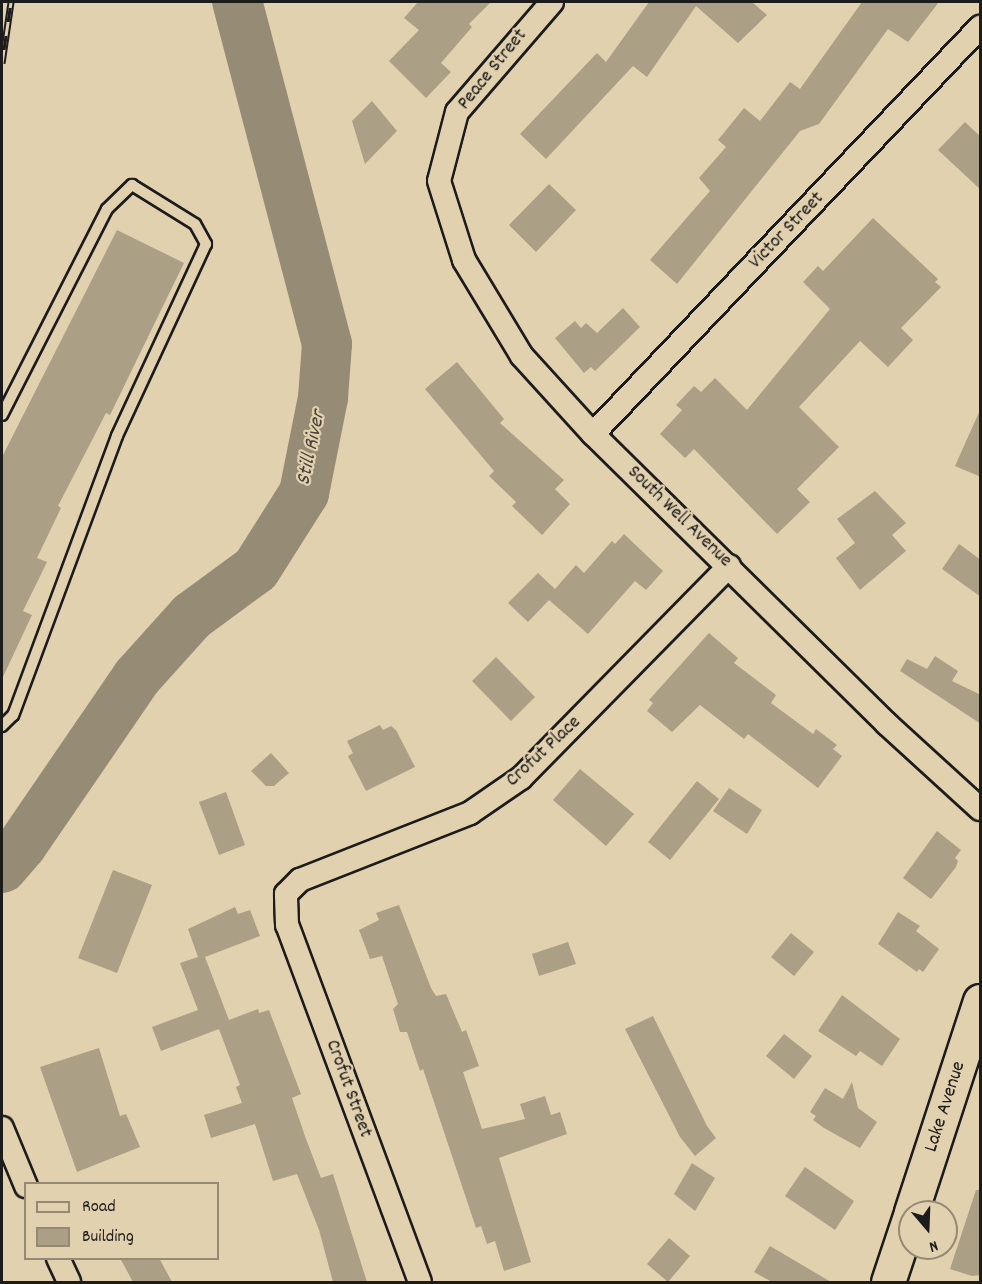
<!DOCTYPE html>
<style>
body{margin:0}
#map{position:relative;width:982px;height:1284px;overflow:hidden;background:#e2d1ae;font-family:Dekko,sans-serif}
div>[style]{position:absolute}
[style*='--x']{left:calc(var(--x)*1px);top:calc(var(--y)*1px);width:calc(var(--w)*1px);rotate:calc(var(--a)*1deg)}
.river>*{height:50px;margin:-25px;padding:0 25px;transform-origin:25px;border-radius:25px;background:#968c76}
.building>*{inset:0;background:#ab9f86}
.roads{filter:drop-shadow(2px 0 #1c1c1c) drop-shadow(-2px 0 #1c1c1c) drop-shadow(0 2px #1c1c1c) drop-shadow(0 -2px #1c1c1c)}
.service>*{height:10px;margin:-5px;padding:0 5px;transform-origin:5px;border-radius:5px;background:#e2d1ae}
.minor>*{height:22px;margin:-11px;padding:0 11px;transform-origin:11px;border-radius:11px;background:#e2d1ae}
.primary>*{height:33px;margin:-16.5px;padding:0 16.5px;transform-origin:16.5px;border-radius:16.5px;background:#e2d1ae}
.rail>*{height:7px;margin-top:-3.5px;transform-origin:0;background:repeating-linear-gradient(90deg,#e2d1ae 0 14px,#1c1c1c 0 28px);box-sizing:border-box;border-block:2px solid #1c1c1c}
span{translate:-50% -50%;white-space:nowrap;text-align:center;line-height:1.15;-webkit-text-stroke:4.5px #e2d1ae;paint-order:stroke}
.street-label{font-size:20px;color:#1c1c1c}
.water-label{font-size:21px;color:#47433c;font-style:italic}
.frame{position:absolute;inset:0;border:3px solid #1c1c1c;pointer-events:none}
.legend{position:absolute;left:24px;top:1182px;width:195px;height:78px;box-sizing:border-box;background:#e2d1ae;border:2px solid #938974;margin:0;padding:8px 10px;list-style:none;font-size:18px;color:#1c1c1c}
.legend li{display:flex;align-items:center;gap:12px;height:30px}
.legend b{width:30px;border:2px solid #938974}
.north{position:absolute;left:898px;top:1200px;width:60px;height:60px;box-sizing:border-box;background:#e2d1ae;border:2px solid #938974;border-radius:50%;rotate:161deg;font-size:16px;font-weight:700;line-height:24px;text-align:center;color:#1c1c1c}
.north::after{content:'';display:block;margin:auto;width:21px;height:27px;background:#1c1c1c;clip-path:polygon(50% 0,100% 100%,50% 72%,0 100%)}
</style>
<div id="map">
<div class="river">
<i style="--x:2;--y:868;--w:30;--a:-49"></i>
<i style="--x:22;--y:845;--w:204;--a:-55.6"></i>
<i style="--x:137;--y:677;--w:82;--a:-48"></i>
<i style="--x:192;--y:616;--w:79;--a:-36.3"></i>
<i style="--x:256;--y:569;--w:90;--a:-57.7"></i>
<i style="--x:304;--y:493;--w:97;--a:-78.7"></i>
<i style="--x:323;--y:398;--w:54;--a:-85.8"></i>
<i style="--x:327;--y:344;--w:354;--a:-104.7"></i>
</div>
<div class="building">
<i style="clip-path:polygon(418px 2px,491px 2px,469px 24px,472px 27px,441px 63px,451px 72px,426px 98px,389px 61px,419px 30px,404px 18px)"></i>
<i style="clip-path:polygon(649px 2px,752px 2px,767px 15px,738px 43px,696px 6px,647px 77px,633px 66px,546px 159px,520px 134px,597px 53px,606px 62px)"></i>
<i style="clip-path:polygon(862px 2px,939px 2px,908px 42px,888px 29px,819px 124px,800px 131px,677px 284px,650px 260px,710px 191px,699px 178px,726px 147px,718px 140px,744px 108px,760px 121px,790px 82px,800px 89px)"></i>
<i style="clip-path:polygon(372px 101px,397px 131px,365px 164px,352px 121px)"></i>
<i style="clip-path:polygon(965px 122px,981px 137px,981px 190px,938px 150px)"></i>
<i style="clip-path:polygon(549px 184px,576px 210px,536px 252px,509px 225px)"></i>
<i style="clip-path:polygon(873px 218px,938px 279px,935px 282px,941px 287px,901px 328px,913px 340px,888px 367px,860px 341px,799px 407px,839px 447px,797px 489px,810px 502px,777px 534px,694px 449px,685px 458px,660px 434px,682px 410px,676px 405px,694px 386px,701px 392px,715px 378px,747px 410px,830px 309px,803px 282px,818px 266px,823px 271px)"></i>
<i style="clip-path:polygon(117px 230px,184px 263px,110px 415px,106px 413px,58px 506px,61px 508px,37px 558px,47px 562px,23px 611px,32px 615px,2px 679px,2px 457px)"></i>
<i style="clip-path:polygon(623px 308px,640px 327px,595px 371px,591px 367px,584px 373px,555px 338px,575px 321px,581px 328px,586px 323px,597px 333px)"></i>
<i style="clip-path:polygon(457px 362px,504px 419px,500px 423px,564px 480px,555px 489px,570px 504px,542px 535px,512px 506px,516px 502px,489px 476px,494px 471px,425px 389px)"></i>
<i style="clip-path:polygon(981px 408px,981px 477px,955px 466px)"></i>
<i style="clip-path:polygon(875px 491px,906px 523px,892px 535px,906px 551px,860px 590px,836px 558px,855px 543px,837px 519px)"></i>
<i style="clip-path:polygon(624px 534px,663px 571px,646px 590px,635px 581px,588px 634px,549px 600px,528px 622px,508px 603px,538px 573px,555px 589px,576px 565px,584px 573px,612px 541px,615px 544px)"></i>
<i style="clip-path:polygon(959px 544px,981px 560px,981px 597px,942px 569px)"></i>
<i style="clip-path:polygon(709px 633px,738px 658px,734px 663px,776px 695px,771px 703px,813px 734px,816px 729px,837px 745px,833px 749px,842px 756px,818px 788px,748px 734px,744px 739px,700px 705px,672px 732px,647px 711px,653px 703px,649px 700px)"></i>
<i style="clip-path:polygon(935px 656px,958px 671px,952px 681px,981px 695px,981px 724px,900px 671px,907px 659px,927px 669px)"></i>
<i style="clip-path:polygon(496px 657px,535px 697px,511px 721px,472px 681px)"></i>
<i style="clip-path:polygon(380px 725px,383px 730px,391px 726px,396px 730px,415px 767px,366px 791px,348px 756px,353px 753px,347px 741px)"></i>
<i style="clip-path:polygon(271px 753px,289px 773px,274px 786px,266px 786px,251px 771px)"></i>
<i style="clip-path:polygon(580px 769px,634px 814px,606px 846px,553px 800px)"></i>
<i style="clip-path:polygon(697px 781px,719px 799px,670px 860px,648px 842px)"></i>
<i style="clip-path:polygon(729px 788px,762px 810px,747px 834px,713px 811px)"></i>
<i style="clip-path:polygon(226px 792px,245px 845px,219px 855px,199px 802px)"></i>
<i style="clip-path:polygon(937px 831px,961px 850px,955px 858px,958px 861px,956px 867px,931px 899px,903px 878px)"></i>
<i style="clip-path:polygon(113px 870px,152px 885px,117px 973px,78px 958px)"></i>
<i style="clip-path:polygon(399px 905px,431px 988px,436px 996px,446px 994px,462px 1032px,466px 1030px,479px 1066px,463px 1072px,482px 1129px,525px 1119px,520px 1104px,545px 1096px,551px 1115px,560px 1112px,567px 1134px,499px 1158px,531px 1262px,504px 1271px,495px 1241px,487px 1244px,481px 1226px,476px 1228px,423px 1069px,420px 1071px,407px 1032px,400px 1032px,393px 1009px,398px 1004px,382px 956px,370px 959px,359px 930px,379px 920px,376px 913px)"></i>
<i style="clip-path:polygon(235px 907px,238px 914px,250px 910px,260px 936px,205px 957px,229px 1020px,258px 1009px,259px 1013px,269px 1010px,301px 1094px,292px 1098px,306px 1139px,321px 1178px,333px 1174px,367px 1282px,333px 1282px,319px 1230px,297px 1174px,273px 1181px,255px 1124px,211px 1138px,204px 1115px,242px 1103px,236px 1087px,240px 1085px,219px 1029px,161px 1051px,152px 1027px,198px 1010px,180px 963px,198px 957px,188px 929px)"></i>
<i style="clip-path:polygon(898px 912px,920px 926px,916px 931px,939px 949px,923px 972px,919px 969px,917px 972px,878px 944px)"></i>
<i style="clip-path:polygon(791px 933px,814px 952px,794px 976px,771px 957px)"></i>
<i style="clip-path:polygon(568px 942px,576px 964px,539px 976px,532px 954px)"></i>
<i style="clip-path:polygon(842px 995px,900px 1039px,882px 1066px,860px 1051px,856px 1056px,818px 1031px)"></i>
<i style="clip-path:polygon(653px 1016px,707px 1126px,716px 1138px,695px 1156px,680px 1137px,625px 1029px)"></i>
<i style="clip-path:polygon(784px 1034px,812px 1056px,794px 1079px,766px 1056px)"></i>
<i style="clip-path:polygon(99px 1048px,120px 1116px,126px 1114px,140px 1147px,77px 1172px,40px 1067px)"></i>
<i style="clip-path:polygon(852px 1082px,858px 1108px,877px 1122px,860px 1148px,824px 1128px,813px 1120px,816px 1116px,810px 1112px,825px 1088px,843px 1099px)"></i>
<i style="clip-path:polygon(692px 1163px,715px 1178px,695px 1211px,674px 1194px)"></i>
<i style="clip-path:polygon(805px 1167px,854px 1201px,835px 1230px,785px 1196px)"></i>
<i style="clip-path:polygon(976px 1190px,981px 1190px,981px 1275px,972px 1276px,950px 1269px)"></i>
<i style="clip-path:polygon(669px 1238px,690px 1256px,668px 1282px,647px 1264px)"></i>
<i style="clip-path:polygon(770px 1246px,831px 1282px,772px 1282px,754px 1272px)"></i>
<i style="clip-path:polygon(120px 1258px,159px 1258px,172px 1282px,133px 1282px)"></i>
</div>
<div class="roads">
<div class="service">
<i style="--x:2;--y:415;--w:231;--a:-63"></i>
<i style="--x:107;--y:209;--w:35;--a:-44"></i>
<i style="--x:132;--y:185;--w:74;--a:31.8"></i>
<i style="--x:195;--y:224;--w:23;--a:61"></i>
<i style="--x:206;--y:244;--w:212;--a:114.9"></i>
<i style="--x:117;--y:436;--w:298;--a:110.4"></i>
<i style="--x:13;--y:715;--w:16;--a:135"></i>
</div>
<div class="minor">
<i style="--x:552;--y:2;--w:145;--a:130.8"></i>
<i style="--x:457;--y:112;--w:71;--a:104.6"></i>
<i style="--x:439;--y:181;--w:83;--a:72.4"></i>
<i style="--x:464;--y:260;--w:112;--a:58.9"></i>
<i style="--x:522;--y:356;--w:105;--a:47.7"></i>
<i style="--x:593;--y:434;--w:413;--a:44.6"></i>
<i style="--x:887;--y:724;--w:126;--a:42.4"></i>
<i style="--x:593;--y:434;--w:562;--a:-46.44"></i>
<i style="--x:2;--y:1128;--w:63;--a:67.5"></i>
<i style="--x:58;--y:1258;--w:26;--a:65"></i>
<i style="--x:420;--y:1282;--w:381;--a:-110.4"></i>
<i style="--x:287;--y:925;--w:31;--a:-92"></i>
<i style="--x:286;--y:894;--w:20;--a:-45"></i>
<i style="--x:300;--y:880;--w:183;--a:-21.5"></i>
<i style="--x:470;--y:813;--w:62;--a:-34.5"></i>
<i style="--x:521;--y:778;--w:297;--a:-45.5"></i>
</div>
<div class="primary">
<i style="--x:911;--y:1212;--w:222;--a:-71.9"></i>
<i style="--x:888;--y:1282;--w:70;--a:-71.6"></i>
</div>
</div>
<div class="rail">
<i style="--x:2;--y:63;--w:62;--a:-81.6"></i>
</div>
<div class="street-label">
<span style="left:493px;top:70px;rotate:-51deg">Peace Street</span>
<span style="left:787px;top:231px;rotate:-46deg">Victor Street</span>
<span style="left:679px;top:517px;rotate:44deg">South Well Avenue</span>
<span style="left:544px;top:752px;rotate:-43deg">Crofut Place</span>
<span style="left:348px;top:1089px;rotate:70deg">Crofut Street</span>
<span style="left:946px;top:1107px;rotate:-72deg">Lake Avenue</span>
</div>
<div class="water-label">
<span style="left:312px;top:448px;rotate:-78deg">Still River</span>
</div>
<div class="frame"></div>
<ul class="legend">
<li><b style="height:8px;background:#e2d1ae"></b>Road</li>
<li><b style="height:16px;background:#ab9f86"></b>Building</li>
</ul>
<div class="north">N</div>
</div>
